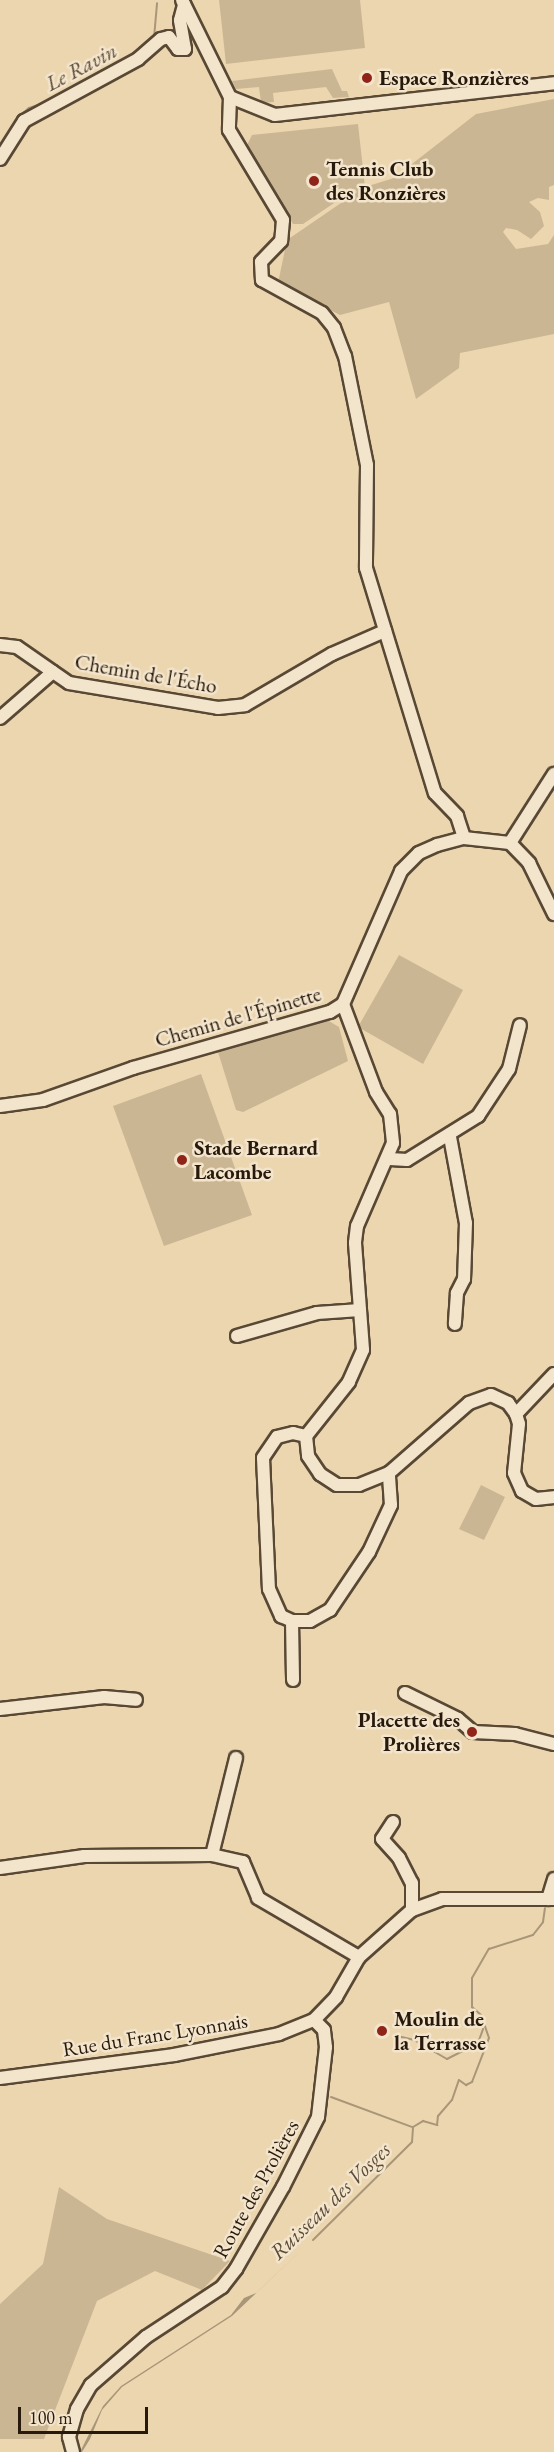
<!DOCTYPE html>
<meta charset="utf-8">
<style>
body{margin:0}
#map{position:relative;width:554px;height:2452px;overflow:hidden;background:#ecd6b0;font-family:"EB Garamond",serif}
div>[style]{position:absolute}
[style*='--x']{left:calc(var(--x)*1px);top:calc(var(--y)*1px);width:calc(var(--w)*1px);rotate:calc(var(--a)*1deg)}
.green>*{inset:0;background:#cbb694}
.water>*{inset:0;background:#a99678}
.stream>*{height:2px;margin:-1px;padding:0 1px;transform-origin:1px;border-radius:1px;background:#a99678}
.roads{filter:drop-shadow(2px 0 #584834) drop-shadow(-2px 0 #584834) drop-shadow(0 2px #584834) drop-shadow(0 -2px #584834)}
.minor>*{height:12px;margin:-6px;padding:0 6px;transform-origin:6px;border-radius:6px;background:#f3e4cc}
.dots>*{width:16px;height:16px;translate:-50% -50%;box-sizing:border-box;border:3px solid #f3e4cc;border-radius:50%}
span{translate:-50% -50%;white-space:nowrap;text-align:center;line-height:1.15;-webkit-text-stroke:5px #f3e4cc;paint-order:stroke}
.poi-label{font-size:21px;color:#27190b;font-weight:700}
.left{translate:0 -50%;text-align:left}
.right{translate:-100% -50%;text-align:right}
.street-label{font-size:21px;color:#27190b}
.water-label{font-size:22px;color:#5b4b37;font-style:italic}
.scale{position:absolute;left:18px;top:2407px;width:130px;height:27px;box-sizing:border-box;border:3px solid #27190b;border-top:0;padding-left:8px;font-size:18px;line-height:21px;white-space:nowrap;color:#27190b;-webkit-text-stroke:4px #f3e4cc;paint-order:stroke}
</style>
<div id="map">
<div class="green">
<i style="clip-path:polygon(219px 0,360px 0,365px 48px,226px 64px)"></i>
<i style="clip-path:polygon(332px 69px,342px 91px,347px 91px,349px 97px,333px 98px,326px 87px,273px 93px,274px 102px,261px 103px,259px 87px,236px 89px,232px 81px)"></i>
<i style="clip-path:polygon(554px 99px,554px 185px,549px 187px,549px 200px,538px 198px,529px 202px,540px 212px,544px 226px,531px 239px,517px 230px,506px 228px,503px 232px,516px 249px,548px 244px,554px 235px,554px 334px,460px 353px,459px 368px,416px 399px,389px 302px,340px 315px,278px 283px,287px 240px,357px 192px,355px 189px,303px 224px,293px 224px,248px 153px,247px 145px,252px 135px,358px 124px,365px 187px,394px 178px,476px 114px)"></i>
<i style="clip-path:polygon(399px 955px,463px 990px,423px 1064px,358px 1027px)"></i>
<i style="clip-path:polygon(327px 1020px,339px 1027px,348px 1061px,243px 1112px,236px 1110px,218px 1052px)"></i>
<i style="clip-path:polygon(201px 1074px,252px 1215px,164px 1246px,113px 1106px)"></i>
<i style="clip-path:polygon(481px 1485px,505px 1497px,484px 1540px,459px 1529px)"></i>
<i style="clip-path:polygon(59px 2187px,107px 2219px,230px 2261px,202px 2290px,155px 2271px,97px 2301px,44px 2439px,0 2439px,0 2304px,43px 2264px)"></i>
</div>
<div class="water">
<i style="clip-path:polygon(313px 2239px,232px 2316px,122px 2387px,102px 2410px,90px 2439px,82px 2452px,80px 2452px,103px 2406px,121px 2386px,231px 2315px,244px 2298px,256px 2293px)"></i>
</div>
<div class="stream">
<i style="--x:154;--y:38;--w:35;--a:-85"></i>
<i style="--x:0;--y:147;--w:33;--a:-59"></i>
<i style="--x:17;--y:119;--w:16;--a:-43"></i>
<i style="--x:29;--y:108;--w:20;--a:-18"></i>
<i style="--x:397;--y:2036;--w:17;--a:13"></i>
<i style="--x:414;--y:2040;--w:38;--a:30"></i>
<i style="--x:447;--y:2059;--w:35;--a:-27"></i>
<i style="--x:478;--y:2043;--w:15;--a:-70"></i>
<i style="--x:331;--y:2097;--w:86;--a:20.3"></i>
<i style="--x:313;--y:2240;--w:139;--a:-44.7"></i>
<i style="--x:412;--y:2142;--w:15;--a:-86"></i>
<i style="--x:413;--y:2127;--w:12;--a:-31"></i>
<i style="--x:423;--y:2121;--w:15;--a:16"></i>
<i style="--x:437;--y:2125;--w:9;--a:-84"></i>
<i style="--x:438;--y:2116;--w:21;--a:-49"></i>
<i style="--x:452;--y:2100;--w:21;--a:-71"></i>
<i style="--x:459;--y:2080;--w:9;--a:36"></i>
<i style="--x:466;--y:2085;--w:7;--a:-27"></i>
<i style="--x:472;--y:2082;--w:47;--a:-68.9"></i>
<i style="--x:489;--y:2038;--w:24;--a:-109"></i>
<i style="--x:481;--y:2015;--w:12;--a:-138"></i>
<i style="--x:472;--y:2007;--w:29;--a:-90"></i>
<i style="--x:472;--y:1978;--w:34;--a:-60"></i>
<i style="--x:489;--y:1949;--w:46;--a:-17.7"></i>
<i style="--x:533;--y:1935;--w:16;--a:-52"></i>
<i style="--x:543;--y:1922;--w:14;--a:-82"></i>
</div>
<div class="roads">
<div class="minor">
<i style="--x:182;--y:0;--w:108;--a:63.7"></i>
<i style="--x:230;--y:97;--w:48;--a:21.8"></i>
<i style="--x:275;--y:115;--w:281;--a:-6.5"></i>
<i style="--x:230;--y:97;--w:33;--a:92"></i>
<i style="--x:229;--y:130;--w:105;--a:59"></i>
<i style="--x:283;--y:220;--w:21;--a:95"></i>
<i style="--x:281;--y:241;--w:29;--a:134"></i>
<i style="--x:261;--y:262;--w:18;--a:87"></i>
<i style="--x:262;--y:280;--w:68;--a:28.8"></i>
<i style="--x:322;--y:313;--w:19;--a:51"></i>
<i style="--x:334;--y:328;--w:30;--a:69"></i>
<i style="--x:345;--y:356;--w:111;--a:78.6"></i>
<i style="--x:367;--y:465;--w:103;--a:90.6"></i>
<i style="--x:366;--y:568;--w:235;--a:73"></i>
<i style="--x:435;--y:793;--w:32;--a:46"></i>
<i style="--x:457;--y:816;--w:23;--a:72"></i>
<i style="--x:0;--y:159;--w:45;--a:-57.7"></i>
<i style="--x:24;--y:121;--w:130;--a:-28.5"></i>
<i style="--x:138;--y:59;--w:30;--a:-41"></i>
<i style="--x:161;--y:39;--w:8;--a:-14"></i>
<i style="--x:169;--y:37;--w:15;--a:53"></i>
<i style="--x:178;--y:49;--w:7;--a:0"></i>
<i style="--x:185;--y:49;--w:29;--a:-100"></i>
<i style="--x:180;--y:20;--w:16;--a:-75"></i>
<i style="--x:0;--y:645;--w:17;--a:7"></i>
<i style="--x:17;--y:647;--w:63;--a:34.7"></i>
<i style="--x:69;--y:683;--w:151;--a:9.5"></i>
<i style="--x:218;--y:708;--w:27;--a:-6"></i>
<i style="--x:245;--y:705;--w:101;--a:-30.4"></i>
<i style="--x:332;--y:654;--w:58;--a:-23.5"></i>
<i style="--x:0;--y:718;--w:70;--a:-41"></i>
<i style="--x:510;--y:843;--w:82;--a:-57.5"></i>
<i style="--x:343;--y:1004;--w:94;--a:69.4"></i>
<i style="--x:376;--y:1092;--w:26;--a:58"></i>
<i style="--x:390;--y:1114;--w:29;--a:84"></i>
<i style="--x:393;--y:1143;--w:90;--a:113.4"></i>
<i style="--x:357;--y:1226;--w:17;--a:97"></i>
<i style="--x:355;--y:1243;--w:107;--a:85.7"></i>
<i style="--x:363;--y:1350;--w:35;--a:114"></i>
<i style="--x:349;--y:1382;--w:69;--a:128.5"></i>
<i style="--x:306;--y:1436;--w:20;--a:84"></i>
<i style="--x:308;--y:1456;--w:22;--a:56"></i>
<i style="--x:320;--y:1474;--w:20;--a:33"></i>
<i style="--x:337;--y:1485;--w:22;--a:0"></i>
<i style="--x:359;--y:1485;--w:32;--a:-22"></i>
<i style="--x:389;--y:1473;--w:106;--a:-41.2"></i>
<i style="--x:469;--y:1403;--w:23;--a:-20"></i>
<i style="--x:491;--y:1395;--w:19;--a:25"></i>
<i style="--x:508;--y:1403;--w:14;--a:54"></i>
<i style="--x:516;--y:1414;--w:10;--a:73"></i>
<i style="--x:519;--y:1424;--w:49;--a:95.8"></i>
<i style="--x:514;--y:1473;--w:20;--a:66"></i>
<i style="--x:522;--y:1491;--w:16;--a:30"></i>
<i style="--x:536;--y:1499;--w:18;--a:-6"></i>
<i style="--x:0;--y:1106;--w:43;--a:-7.9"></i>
<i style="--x:43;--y:1100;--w:96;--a:-19.6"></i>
<i style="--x:133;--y:1068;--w:205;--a:-15.9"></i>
<i style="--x:330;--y:1012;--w:15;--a:-32"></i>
<i style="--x:343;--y:1004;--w:145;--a:-66.4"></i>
<i style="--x:401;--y:871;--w:25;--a:-45"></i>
<i style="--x:419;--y:853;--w:20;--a:-24"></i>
<i style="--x:437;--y:845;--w:28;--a:-15"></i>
<i style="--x:464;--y:838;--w:46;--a:6.2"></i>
<i style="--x:510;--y:843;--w:28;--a:46"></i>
<i style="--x:529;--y:863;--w:57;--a:63.9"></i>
<i style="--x:450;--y:1137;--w:87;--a:79.5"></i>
<i style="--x:466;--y:1223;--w:56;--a:92"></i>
<i style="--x:464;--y:1279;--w:16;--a:117"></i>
<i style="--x:457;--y:1293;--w:31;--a:94"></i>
<i style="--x:390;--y:1159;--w:17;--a:3"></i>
<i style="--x:407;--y:1160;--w:84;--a:-31.8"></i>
<i style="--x:478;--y:1116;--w:56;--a:-56.6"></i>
<i style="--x:509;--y:1069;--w:45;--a:-76"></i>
<i style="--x:237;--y:1336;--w:83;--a:-16"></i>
<i style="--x:317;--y:1313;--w:43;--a:-4"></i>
<i style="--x:516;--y:1414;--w:55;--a:-46.5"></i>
<i style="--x:306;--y:1436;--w:13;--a:-167"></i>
<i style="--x:293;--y:1433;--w:16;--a:166"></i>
<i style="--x:277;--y:1437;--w:25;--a:124"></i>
<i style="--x:263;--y:1458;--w:131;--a:87.4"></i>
<i style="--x:269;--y:1589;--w:30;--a:66"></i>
<i style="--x:281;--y:1616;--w:12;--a:24"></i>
<i style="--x:292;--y:1621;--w:18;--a:0"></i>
<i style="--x:310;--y:1621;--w:23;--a:-29"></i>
<i style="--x:330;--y:1610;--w:70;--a:-56.1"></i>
<i style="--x:369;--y:1552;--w:52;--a:-64.9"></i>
<i style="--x:391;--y:1505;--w:32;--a:-94"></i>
<i style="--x:292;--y:1621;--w:59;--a:89"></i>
<i style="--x:405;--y:1693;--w:59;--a:26.1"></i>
<i style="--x:458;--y:1719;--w:20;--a:41"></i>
<i style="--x:473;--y:1732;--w:42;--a:2.7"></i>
<i style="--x:515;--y:1734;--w:40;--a:14.4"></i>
<i style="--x:0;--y:1709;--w:105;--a:-6.6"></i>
<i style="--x:104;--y:1697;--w:32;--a:5"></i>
<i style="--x:393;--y:1822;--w:20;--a:123"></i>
<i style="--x:382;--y:1839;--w:25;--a:48"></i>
<i style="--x:399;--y:1858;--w:28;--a:63"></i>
<i style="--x:412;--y:1883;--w:27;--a:90"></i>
<i style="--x:212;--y:1855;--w:100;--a:-76.1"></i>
<i style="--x:0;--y:1868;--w:85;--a:-8.1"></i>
<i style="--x:84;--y:1856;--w:128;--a:-0.4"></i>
<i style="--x:212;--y:1855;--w:32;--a:13"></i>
<i style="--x:243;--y:1862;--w:39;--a:67"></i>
<i style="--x:258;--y:1898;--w:117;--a:30.3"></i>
<i style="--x:548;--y:1899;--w:21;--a:-73"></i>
<i style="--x:0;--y:2078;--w:176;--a:-7.5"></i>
<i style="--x:174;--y:2055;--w:107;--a:-11.3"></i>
<i style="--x:279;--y:2034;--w:38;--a:-22"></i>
<i style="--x:314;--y:2020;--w:32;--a:-46"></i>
<i style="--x:336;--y:1997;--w:46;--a:-60.1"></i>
<i style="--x:359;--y:1957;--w:71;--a:-41.6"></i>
<i style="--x:412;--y:1910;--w:32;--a:-20"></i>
<i style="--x:442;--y:1899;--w:112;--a:0"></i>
<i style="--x:73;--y:2452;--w:16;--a:-105"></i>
<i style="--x:69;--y:2437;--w:29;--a:-74"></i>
<i style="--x:77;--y:2409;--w:28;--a:-60"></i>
<i style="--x:91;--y:2385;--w:73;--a:-41.1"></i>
<i style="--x:146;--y:2337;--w:91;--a:-33.3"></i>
<i style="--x:222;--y:2287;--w:23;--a:-52"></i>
<i style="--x:236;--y:2269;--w:95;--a:-60.2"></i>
<i style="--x:283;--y:2187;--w:78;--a:-63.4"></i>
<i style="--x:318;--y:2117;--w:70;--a:-83.5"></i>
<i style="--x:326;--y:2047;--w:17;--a:-97"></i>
<i style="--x:324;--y:2030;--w:14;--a:-135"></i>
</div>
</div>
<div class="dots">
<i style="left:367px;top:78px;background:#8f2418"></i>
<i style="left:314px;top:181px;background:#8f2418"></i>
<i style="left:182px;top:1160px;background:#8f2418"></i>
<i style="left:472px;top:1732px;background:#8f2418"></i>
<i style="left:382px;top:2031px;background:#8f2418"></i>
</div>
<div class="poi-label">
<span class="left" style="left:379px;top:78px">Espace Ronzières</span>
<span class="left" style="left:326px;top:181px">Tennis Club<br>des Ronzières</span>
<span class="left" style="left:194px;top:1160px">Stade Bernard<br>Lacombe</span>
<span class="right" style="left:460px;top:1732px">Placette des<br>Prolières</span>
<span class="left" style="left:394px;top:2031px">Moulin de<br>la Terrasse</span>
</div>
<div class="street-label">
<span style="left:146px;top:674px;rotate:10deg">Chemin de l'Écho</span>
<span style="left:238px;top:1017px;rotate:-16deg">Chemin de l'Épinette</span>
<span style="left:155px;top:2035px;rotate:-9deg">Rue du Franc Lyonnais</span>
<span style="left:256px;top:2189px;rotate:-61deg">Route des Prolières</span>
</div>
<div class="water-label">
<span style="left:81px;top:67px;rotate:-28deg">Le Ravin</span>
<span style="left:330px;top:2201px;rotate:-44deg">Ruisseau des Vosges</span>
</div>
<div class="scale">100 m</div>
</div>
